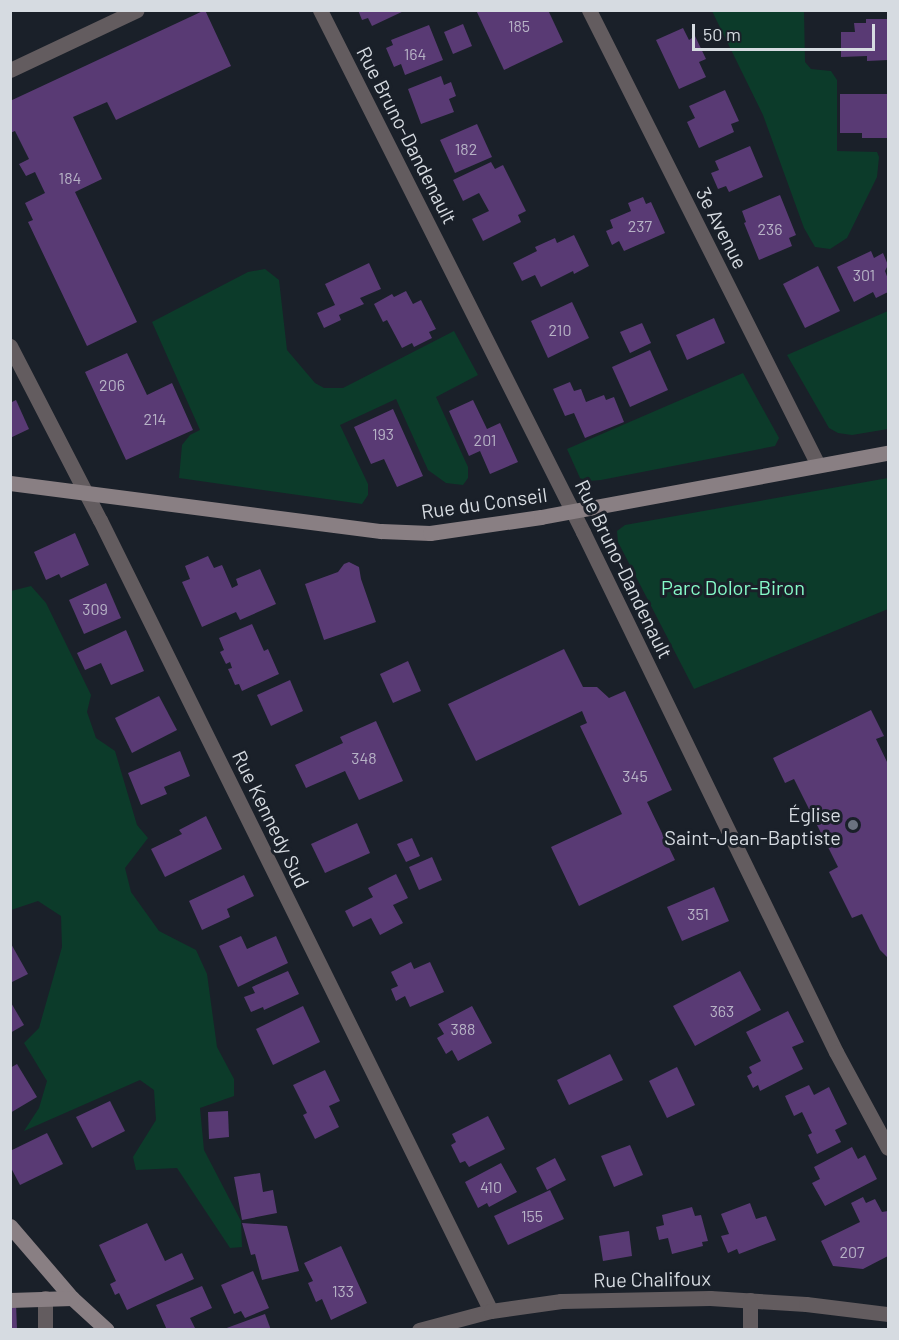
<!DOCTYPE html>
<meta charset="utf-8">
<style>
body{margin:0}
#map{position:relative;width:899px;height:1340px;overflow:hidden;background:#1a2029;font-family:Barlow,sans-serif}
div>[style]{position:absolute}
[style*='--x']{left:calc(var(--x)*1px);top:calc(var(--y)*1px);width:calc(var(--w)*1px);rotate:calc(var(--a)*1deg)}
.green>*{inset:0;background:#0c3b2a}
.building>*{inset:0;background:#593a74}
.street>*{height:15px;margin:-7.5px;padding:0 7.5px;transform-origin:7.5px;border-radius:7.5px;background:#635c5f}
.secondary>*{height:15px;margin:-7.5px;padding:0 7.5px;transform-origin:7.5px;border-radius:7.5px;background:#897f83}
.dots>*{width:16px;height:16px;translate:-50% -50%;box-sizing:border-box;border:3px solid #1a2029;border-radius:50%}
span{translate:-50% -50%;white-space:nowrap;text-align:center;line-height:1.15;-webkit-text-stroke:6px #1a2029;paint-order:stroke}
.number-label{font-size:16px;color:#b7b3c6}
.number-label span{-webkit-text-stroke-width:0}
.street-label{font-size:20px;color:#d6dbe1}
.park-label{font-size:20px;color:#86fbc9}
.poi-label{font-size:20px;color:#d6dbe1}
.right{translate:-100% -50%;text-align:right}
.frame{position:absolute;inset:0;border:12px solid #d6dbe1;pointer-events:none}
.scale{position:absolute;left:692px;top:24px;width:183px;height:27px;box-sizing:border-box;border:3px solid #d6dbe1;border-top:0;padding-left:8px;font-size:18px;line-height:21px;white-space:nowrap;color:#d6dbe1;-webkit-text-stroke:4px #1a2029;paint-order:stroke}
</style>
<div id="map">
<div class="green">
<i style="clip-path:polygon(712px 11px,804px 11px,805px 62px,811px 69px,831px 71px,837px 80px,837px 151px,877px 152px,879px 157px,877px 177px,847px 238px,830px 249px,815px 247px,804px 228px,763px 115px)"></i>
<i style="clip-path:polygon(265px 269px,279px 280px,287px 350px,315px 383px,324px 388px,343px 388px,454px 331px,478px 375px,436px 397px,468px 467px,468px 478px,463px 485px,446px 483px,428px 470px,396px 399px,340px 425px,368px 484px,368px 495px,362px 504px,179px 478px,182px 445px,190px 435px,200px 430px,152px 322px,248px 272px)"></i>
<i style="clip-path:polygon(888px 311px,888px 429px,852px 435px,838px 433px,829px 428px,787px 355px)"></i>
<i style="clip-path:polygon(743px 373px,779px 438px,775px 446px,601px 480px,588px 481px,580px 478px,567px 449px)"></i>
<i style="clip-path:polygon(888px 478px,888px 609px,694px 689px,618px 542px,617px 531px,625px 525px)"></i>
<i style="clip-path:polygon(31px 586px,46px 603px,91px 695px,87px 712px,96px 738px,115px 751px,137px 825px,148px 838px,125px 868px,131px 892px,159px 931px,196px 950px,207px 974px,217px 1047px,234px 1079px,234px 1096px,200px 1108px,204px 1150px,241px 1221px,242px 1247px,230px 1248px,177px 1168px,136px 1170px,133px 1157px,156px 1120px,154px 1090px,140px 1080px,24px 1131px,39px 1108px,47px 1081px,24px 1043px,39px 1028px,62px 947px,61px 916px,38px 901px,11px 910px,11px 591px)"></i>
</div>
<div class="building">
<i style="clip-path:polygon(205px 10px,231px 66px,116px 120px,107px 102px,73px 117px,102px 179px,75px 192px,137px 322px,87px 346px,28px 222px,33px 220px,25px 203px,45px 193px,35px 172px,26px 176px,19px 164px,29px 159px,15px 131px,10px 133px,10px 101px)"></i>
<i style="clip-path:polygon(358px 10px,406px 10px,372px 26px,368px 18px,362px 20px)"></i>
<i style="clip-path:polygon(476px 10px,548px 10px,563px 42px,504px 70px)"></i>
<i style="clip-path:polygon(866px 19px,888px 19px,888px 60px,867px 61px,867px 56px,841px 57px,841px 32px,855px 32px,854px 23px,866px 23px)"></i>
<i style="clip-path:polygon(463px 24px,472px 46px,453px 54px,444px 32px)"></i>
<i style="clip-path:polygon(429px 25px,443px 60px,405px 75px,401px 64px,394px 67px,386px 48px,393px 45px,391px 40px)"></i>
<i style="clip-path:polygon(683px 28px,689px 40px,695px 36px,706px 59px,699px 62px,706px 77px,679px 89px,656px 40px)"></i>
<i style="clip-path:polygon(441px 76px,444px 85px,451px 82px,456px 96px,449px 99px,454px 112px,421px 124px,408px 89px)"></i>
<i style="clip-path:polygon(725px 90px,739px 121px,731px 124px,734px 132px,699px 148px,687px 122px,695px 118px,689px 106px)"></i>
<i style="clip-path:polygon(840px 94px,888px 94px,888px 138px,862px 138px,862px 133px,840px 133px)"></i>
<i style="clip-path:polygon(477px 124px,492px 157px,455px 173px,440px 140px)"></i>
<i style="clip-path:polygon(750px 146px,763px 177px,729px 192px,726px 186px,718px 189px,711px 173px,719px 170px,715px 161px)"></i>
<i style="clip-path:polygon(491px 162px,495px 169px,503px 165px,526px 211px,518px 215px,521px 222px,483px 241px,472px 219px,489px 211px,479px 193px,463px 201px,453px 180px)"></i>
<i style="clip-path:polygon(780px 195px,796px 235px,789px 238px,792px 246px,759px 260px,744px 223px,746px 222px,742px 211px)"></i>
<i style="clip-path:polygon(643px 197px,646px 204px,651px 202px,665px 233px,624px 251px,619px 241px,612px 245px,606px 231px,613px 228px,610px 220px,631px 211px,628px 203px)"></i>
<i style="clip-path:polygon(574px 235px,589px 266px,574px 274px,573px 271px,541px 287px,535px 275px,522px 281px,513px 263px,537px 251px,535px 247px,555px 238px,557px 243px)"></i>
<i style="clip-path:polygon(871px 251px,874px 258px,883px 253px,888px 265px,885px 271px,888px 279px,888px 292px,876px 298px,873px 292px,854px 302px,837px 267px)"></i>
<i style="clip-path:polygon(369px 263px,381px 289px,360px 298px,364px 304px,339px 315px,341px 320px,324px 328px,317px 313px,335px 305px,325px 284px)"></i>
<i style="clip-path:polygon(818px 266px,840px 311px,805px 328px,783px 284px)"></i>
<i style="clip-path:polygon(406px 291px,413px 304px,421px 300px,436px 329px,429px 332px,432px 338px,414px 347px,412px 343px,402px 348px,387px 320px,383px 322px,374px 304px,392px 294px,394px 297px)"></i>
<i style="clip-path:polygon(572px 302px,589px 338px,548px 358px,531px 321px)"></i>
<i style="clip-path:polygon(714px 318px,725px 343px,687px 360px,676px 335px)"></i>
<i style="clip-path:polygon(642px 323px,651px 343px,630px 353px,620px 332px)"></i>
<i style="clip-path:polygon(650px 350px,668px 390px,630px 407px,612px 367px)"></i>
<i style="clip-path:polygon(127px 353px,147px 395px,172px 383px,193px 430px,126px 460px,85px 372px)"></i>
<i style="clip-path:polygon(570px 382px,574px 391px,581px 389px,586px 402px,604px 395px,606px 400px,614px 397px,624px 422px,585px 438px,574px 413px,565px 416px,553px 389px)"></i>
<i style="clip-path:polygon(16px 400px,29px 429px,10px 438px,10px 403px)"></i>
<i style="clip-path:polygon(473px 400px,487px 429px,500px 423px,518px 462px,490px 474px,480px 451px,469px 456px,449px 411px)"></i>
<i style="clip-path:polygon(393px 409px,423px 476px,397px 487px,384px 459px,371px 464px,354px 427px)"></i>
<i style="clip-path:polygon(75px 533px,89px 565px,61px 578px,59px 574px,46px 580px,34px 552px)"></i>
<i style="clip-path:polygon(208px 556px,214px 568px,222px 565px,232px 588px,238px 585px,236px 579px,260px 569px,276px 604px,240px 620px,236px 612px,202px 627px,182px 582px,190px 579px,185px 566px)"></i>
<i style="clip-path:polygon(349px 562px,359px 567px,361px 579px,376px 622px,324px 640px,305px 584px,338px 572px,344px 564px)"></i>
<i style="clip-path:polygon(106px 583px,121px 618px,84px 634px,69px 600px)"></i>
<i style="clip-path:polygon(252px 624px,264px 651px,268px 649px,279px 674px,242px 691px,239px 684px,235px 685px,228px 669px,232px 668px,230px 662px,226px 664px,220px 652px,224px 650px,219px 638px)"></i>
<i style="clip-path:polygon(126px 630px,144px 671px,111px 685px,101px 663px,85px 670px,77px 653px)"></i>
<i style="clip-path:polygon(564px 649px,583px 687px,597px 687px,609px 698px,625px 691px,672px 790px,647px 802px,675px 860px,579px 906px,551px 847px,622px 814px,580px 726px,587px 723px,582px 711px,476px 761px,448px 704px)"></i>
<i style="clip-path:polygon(408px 661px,421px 691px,393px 703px,380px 674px)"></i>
<i style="clip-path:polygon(290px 680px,303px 711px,271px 726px,257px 695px)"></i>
<i style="clip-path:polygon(159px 696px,177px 730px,132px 753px,115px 718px)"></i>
<i style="clip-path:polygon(871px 710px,884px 736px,876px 739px,888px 764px,888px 958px,880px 950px,862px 914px,852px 918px,829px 872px,838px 867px,794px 779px,785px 783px,773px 758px)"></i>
<i style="clip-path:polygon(376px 721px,403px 781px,359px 800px,345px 771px,306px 788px,295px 765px,343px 743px,340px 737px)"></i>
<i style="clip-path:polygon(180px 751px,190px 776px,164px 787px,167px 794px,141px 805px,128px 773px)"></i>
<i style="clip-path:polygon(206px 816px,222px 849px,165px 877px,151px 849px,182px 834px,179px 830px)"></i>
<i style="clip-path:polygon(357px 823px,370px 853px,325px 873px,311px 844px)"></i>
<i style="clip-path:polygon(412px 838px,420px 856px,406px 862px,397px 844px)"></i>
<i style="clip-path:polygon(432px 857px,442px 880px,419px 890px,409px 867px)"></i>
<i style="clip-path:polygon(396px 874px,408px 898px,393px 905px,403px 923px,380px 935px,371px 918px,353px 927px,345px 911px,373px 897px,368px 888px)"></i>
<i style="clip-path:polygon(244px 875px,254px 896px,227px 909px,230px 917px,202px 930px,189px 901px)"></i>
<i style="clip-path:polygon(714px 887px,729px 921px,682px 941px,667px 907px)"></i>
<i style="clip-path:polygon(241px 936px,247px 949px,276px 936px,288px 963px,238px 987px,219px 946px)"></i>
<i style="clip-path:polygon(10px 942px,28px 974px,10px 983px)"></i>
<i style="clip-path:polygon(411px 962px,414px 969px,430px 962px,444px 992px,410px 1007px,405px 996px,396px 1001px,391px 989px,398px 986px,391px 972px)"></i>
<i style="clip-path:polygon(288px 971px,299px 994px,264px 1010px,263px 1007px,251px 1012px,244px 997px,255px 993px,252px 987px)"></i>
<i style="clip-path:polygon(740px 971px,761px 1010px,695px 1046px,673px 1006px)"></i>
<i style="clip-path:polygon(10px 1001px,24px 1025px,10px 1033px)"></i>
<i style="clip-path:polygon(303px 1006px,320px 1042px,273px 1065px,256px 1029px)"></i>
<i style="clip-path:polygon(472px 1006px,492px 1043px,458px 1061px,452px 1050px,446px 1054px,437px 1038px,444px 1034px,438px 1024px)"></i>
<i style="clip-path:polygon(788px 1011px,804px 1042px,792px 1047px,803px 1069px,760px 1091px,758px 1085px,753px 1088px,747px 1076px,752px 1073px,749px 1067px,761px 1061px,746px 1032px)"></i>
<i style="clip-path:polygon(610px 1054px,623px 1080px,569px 1105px,557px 1080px)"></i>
<i style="clip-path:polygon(17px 1064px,37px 1097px,10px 1113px,10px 1068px)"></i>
<i style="clip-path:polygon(677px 1067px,695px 1105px,667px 1118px,649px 1081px)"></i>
<i style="clip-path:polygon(325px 1070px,340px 1101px,329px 1106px,339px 1127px,315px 1139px,303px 1115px,307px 1113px,293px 1085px)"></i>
<i style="clip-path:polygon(809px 1085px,814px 1095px,829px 1087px,847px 1124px,835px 1130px,841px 1142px,817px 1154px,808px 1135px,812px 1133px,802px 1112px,794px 1116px,785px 1096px)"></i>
<i style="clip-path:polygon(110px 1101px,125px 1131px,92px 1148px,76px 1117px)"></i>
<i style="clip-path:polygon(228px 1111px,229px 1137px,209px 1139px,208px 1112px)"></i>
<i style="clip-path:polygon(488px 1116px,505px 1149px,469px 1167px,465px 1161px,460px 1163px,451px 1145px,456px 1142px,452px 1134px)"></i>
<i style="clip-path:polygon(47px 1133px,63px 1164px,20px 1185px,10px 1166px,10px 1151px)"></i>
<i style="clip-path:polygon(630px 1145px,643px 1175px,614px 1187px,601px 1156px)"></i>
<i style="clip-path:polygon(852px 1147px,858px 1159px,865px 1155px,877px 1179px,825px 1206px,812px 1183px,820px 1179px,814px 1167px)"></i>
<i style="clip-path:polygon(555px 1158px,566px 1180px,547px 1190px,536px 1168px)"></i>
<i style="clip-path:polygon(501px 1163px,517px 1192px,489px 1207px,487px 1203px,478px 1208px,465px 1182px)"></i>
<i style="clip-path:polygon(260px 1173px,263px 1192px,273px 1190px,277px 1213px,242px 1220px,234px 1177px)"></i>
<i style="clip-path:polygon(550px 1190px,564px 1219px,508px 1245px,494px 1216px)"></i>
<i style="clip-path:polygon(863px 1197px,866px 1203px,875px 1199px,882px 1212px,888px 1211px,888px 1256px,863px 1269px,833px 1266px,821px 1241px,860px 1222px,851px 1203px)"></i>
<i style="clip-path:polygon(750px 1203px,756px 1219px,766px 1216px,776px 1240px,739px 1254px,737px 1249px,728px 1253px,721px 1236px,729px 1234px,721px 1214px)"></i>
<i style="clip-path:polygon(692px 1207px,695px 1216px,701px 1215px,708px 1241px,702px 1242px,703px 1246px,672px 1254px,668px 1238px,659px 1240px,656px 1227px,664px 1225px,662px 1215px)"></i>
<i style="clip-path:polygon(147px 1223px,165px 1261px,182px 1253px,194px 1279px,127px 1310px,119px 1293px,115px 1295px,110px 1284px,116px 1281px,99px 1245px)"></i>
<i style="clip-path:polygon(242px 1223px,287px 1226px,299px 1271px,262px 1280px,255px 1254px,251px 1255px)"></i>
<i style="clip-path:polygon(629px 1231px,632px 1256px,603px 1261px,599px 1236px)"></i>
<i style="clip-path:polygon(341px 1246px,367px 1303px,331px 1320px,322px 1299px,316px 1302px,308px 1283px,313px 1281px,304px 1263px)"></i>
<i style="clip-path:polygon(253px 1271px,269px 1308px,245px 1318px,241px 1311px,234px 1314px,221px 1285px)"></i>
<i style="clip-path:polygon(202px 1286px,212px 1308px,190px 1318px,196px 1330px,167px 1330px,156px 1305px)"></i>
<i style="clip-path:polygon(10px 1303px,16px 1303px,17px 1330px,10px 1330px)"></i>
<i style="clip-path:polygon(265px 1314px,271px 1330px,224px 1330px,224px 1329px)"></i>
</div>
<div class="street">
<i style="--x:320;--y:10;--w:585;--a:63.26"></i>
<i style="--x:583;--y:532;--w:578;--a:64.06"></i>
<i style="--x:836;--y:1052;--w:109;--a:61.6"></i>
<i style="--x:589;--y:10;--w:509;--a:63.28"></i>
<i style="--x:10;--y:70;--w:140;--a:-25.3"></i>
<i style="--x:10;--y:346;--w:196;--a:62.7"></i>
<i style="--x:100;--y:520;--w:882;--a:63.7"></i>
<i style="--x:45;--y:1298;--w:32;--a:90"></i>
<i style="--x:419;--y:1330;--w:74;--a:-14.8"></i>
<i style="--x:491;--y:1311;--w:71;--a:-8.1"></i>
<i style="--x:561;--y:1301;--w:149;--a:-1.2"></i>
<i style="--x:710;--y:1298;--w:96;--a:3.6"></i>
<i style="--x:806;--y:1304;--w:83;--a:7"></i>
<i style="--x:750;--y:1330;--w:30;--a:-90"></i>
</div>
<div class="secondary">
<i style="--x:10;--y:483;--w:374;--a:7.4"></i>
<i style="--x:381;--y:531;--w:49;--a:2.3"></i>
<i style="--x:430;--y:533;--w:112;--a:-8.2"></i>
<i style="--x:541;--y:517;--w:353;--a:-10.5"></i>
<i style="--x:10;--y:1226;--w:95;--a:49.3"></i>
<i style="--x:72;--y:1298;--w:47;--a:42.4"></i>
<i style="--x:10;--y:1300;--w:62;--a:-1.8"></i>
</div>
<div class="dots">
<i style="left:853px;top:825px;background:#6b7280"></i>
</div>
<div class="number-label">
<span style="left:519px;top:26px">185</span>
<span style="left:415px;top:54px">164</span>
<span style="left:466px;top:149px">182</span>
<span style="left:70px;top:178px">184</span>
<span style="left:640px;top:226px">237</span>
<span style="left:770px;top:229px">236</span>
<span style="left:864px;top:275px">301</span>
<span style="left:560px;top:330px">210</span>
<span style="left:112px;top:385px">206</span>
<span style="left:155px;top:419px">214</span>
<span style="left:383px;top:434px">193</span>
<span style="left:485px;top:440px">201</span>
<span style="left:95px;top:609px">309</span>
<span style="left:364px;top:758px">348</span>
<span style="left:635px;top:776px">345</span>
<span style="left:698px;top:914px">351</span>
<span style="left:722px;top:1011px">363</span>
<span style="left:463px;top:1029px">388</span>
<span style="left:491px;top:1187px">410</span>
<span style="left:532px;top:1216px">155</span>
<span style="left:852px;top:1252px">207</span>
<span style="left:343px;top:1291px">133</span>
</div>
<div class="street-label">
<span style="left:407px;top:135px;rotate:63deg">Rue Bruno-Dandenault</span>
<span style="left:722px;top:228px;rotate:63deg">3e Avenue</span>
<span style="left:484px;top:503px;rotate:-8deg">Rue du Conseil</span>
<span style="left:624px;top:569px;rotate:64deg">Rue Bruno-Dandenault</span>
<span style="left:271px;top:819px;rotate:64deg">Rue Kennedy Sud</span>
<span style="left:652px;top:1279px;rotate:-1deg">Rue Chalifoux</span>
</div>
<div class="park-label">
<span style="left:733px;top:587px">Parc Dolor-Biron</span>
</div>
<div class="poi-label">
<span class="right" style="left:841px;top:826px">Église<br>Saint-Jean-Baptiste</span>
</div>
<div class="frame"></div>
<div class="scale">50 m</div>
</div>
